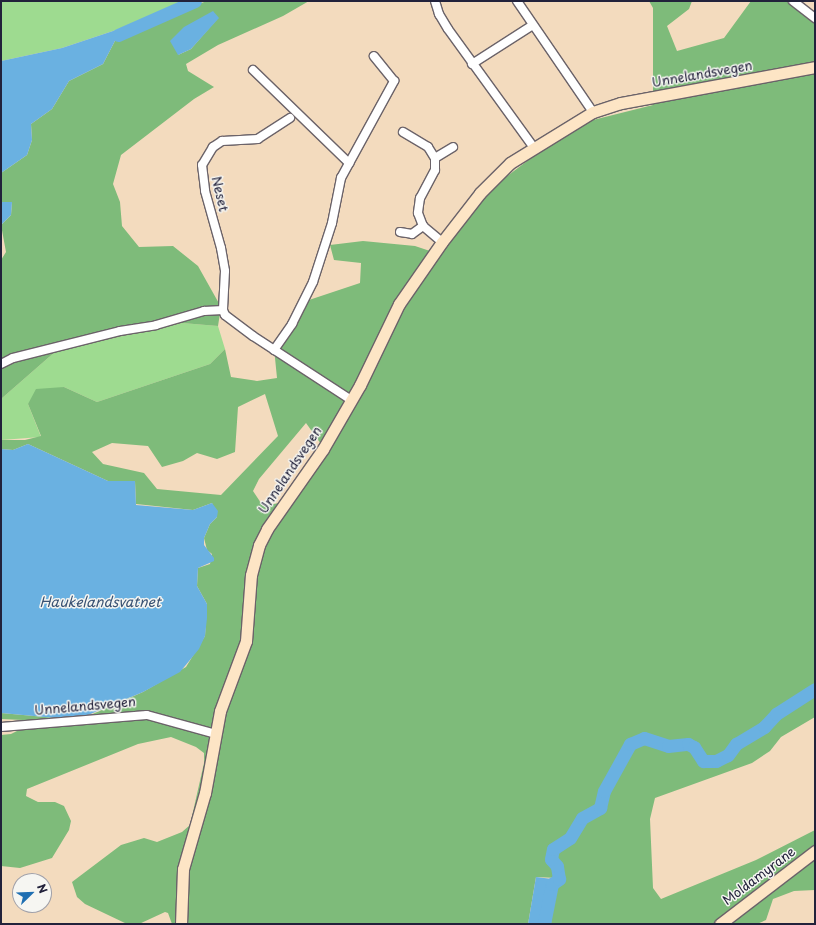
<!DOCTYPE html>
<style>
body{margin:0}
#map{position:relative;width:816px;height:925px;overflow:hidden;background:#f3dbbe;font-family:"Playpen Sans",sans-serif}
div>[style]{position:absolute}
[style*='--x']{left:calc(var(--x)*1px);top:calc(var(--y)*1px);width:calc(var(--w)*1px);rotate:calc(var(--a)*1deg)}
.green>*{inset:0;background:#9edb90}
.forest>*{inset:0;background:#7ebb7a}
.water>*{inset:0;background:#6ab1e1}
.river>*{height:13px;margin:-6.5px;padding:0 6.5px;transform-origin:6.5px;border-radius:6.5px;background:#6ab1e1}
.roads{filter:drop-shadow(1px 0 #6b6369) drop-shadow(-1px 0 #6b6369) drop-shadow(0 1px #6b6369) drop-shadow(0 -1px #6b6369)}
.street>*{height:8px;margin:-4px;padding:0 4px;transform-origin:4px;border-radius:4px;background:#fff}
.secondary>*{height:11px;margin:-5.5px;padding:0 5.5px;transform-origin:5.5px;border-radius:5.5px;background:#fde5c5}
span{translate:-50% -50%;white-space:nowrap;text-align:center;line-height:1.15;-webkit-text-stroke:3px #f6f6f2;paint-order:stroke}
.street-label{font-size:13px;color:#22223b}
.water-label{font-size:14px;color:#3b5475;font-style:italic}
.frame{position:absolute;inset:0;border:2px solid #22223b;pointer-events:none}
.north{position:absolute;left:12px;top:873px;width:40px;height:40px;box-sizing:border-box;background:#f6f6f2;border:1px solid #a1a1a9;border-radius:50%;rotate:67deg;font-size:11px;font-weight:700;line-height:16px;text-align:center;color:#22223b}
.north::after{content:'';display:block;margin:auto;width:14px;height:18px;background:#1f6fb2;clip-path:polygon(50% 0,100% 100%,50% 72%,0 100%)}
</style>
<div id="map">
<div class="green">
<i style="clip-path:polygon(1px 1px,186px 1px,116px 30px,62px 48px,1px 61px)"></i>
<i style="clip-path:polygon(182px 323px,218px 326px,225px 349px,210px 364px,97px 402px,64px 387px,28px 404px,41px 437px,1px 440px,1px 399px,56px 351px)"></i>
</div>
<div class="forest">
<i style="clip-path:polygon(evenodd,207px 1px,309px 1px,283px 16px,218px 45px,186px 64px,188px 71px,214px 87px,194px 99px,121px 155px,113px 184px,120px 202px,122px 226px,139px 247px,173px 246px,198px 266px,221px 307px,218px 326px,182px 323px,56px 351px,1px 399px,1px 260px,6px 252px,1px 225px,11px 215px,12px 202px,1px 202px,1px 173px,27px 155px,32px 140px,31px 124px,52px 109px,69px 81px,103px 64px,118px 35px,116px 30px,126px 30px,207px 1px,218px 18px,191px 49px,178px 55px,218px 18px)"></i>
<i style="clip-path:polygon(evenodd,649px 1px,692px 1px,689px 9px,667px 26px,677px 51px,724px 38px,751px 1px,799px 1px,815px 16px,815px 717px,781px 737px,770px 751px,752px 763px,655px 798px,650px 819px,653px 888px,661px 899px,756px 860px,815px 830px,815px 890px,794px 891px,773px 899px,766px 920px,757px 924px,551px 924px,553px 892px,555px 885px,559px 882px,557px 878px,536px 877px,528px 924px,172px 924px,168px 913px,165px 912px,139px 924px,127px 924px,85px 904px,77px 897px,72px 882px,121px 845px,144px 838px,157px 842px,182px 832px,190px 825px,204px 763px,204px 753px,196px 747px,171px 737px,138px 744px,27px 789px,26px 796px,38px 802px,55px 802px,64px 806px,71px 821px,69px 830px,52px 858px,20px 868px,1px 866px,1px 735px,11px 734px,27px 726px,23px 720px,1px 719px,1px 713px,56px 718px,88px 716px,143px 692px,186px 667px,205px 636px,207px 604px,197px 586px,198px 568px,210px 564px,212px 554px,207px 550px,204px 538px,210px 524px,217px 517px,212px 503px,193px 510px,136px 504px,135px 481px,108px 481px,28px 444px,13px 450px,1px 449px,1px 440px,25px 440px,41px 436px,28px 404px,36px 389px,64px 387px,97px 402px,210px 364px,225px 349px,231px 377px,257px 381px,277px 378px,274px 348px,309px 300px,360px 283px,361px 263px,334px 260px,330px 245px,363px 241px,415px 246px,439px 254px,494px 186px,543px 149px,585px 122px,653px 105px,653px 8px,649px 1px,265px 394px,278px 436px,221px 495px,157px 489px,144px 473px,103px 464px,92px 452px,112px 443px,148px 446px,162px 467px,183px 461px,197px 453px,217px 459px,235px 452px,238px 407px,265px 394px,649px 1px,306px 423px,326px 451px,279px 503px,263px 506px,253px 491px,259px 479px,306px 423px)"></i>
</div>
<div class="water">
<i style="clip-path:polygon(213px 11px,219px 18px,191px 49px,178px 55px,170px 41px,184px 27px)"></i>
<i style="clip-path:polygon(116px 30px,118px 35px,103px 64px,69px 81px,52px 109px,31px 124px,32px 140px,27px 155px,1px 173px,1px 61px,62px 48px)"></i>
<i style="clip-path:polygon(1px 202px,12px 202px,11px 215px,1px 225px)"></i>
<i style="clip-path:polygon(28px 444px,108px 481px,135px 481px,136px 505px,193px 510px,212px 503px,218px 511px,217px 517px,210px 524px,204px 538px,204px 545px,214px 558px,214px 561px,198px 568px,197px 586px,207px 604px,207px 618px,205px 636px,199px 649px,180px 672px,143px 692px,81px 718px,56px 718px,1px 713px,1px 449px,13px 450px)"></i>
<i style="clip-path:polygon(536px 877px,560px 880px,555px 885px,553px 892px,551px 924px,528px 924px)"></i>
</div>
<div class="river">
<i style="--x:118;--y:35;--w:84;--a:-23.8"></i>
<i style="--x:544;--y:924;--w:41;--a:-78.7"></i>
<i style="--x:552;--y:884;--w:9;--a:-36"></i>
<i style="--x:559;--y:879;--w:13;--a:-99"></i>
<i style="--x:557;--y:866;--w:9;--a:-131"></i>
<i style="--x:551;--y:859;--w:10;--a:-79"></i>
<i style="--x:553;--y:849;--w:20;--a:-33"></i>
<i style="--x:570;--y:838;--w:23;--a:-59"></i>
<i style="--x:582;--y:818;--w:21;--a:-29"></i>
<i style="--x:600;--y:808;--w:17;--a:-77"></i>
<i style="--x:604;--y:791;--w:54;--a:-61"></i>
<i style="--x:630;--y:744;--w:15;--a:-23"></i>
<i style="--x:644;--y:738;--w:25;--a:18"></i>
<i style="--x:668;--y:746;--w:20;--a:-6"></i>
<i style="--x:688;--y:744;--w:7;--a:27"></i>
<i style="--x:694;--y:747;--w:17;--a:57"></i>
<i style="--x:703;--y:761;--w:13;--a:0"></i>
<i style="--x:716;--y:761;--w:13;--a:-27"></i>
<i style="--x:728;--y:755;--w:14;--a:-54"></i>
<i style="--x:736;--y:744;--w:33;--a:-31"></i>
<i style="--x:764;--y:727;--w:18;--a:-47"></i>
<i style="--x:776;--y:714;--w:46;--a:-32.7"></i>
</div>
<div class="roads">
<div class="street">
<i style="--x:435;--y:1;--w:14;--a:73"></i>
<i style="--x:439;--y:14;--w:17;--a:59"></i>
<i style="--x:448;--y:29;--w:147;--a:54.1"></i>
<i style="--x:517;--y:1;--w:135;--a:55.6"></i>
<i style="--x:793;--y:1;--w:28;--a:38"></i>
<i style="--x:472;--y:64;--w:72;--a:-32.6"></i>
<i style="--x:253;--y:70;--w:134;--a:44.1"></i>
<i style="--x:290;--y:118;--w:38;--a:147"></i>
<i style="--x:258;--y:139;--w:36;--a:177"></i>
<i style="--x:222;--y:141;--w:11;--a:146"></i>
<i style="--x:213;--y:147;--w:21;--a:121"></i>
<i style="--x:202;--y:165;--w:26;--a:83"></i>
<i style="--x:205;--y:191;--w:59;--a:74.3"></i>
<i style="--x:221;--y:248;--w:23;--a:80"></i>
<i style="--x:225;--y:271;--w:39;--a:93"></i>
<i style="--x:223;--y:310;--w:5;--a:68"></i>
<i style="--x:225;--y:315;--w:35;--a:37"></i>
<i style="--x:253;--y:336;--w:117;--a:33.1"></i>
<i style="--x:403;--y:132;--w:29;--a:31"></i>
<i style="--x:428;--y:147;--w:13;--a:58"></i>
<i style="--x:435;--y:158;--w:12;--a:90"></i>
<i style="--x:435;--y:170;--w:32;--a:118"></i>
<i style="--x:420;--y:198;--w:15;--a:98"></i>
<i style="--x:418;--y:213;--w:14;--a:69"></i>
<i style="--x:423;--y:226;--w:25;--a:40"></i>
<i style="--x:435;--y:158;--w:21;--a:-31"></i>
<i style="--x:400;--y:232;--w:12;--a:9"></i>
<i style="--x:412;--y:234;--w:14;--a:-36"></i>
<i style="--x:274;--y:350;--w:32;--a:-55"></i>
<i style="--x:292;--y:324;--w:47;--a:-63.4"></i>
<i style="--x:313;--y:282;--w:62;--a:-72.1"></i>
<i style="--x:332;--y:223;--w:46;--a:-78.7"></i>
<i style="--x:341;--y:178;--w:111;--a:-61.3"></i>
<i style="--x:394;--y:81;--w:32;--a:-129"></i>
<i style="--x:1;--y:364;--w:13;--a:-27"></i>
<i style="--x:13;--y:358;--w:110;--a:-14.2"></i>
<i style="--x:120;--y:331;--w:36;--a:-9"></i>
<i style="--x:156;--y:325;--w:50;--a:-16.3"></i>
<i style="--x:204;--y:311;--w:19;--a:-3"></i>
<i style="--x:1;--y:727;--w:146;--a:-4.7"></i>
<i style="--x:147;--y:715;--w:72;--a:15.4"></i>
</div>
<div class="secondary">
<i style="--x:181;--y:924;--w:55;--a:-87.9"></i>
<i style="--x:183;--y:869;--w:79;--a:-73.9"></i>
<i style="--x:205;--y:793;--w:83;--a:-79.6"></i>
<i style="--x:220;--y:711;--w:75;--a:-69.6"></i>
<i style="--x:246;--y:641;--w:66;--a:-85.7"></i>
<i style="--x:251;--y:575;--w:31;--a:-75"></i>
<i style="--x:259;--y:545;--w:18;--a:-63"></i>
<i style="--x:267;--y:529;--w:98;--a:-55"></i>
<i style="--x:323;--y:449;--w:74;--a:-60"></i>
<i style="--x:360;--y:385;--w:90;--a:-64.3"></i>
<i style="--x:399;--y:304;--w:75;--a:-55.3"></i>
<i style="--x:442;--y:242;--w:62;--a:-52.2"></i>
<i style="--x:480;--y:193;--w:42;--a:-45"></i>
<i style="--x:510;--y:163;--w:97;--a:-31.6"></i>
<i style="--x:593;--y:112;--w:29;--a:-18"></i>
<i style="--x:621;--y:103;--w:197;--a:-10.5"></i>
<i style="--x:720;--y:924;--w:120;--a:-37.5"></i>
</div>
</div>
<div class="street-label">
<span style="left:702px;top:74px;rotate:-10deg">Unnelandsvegen</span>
<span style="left:220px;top:194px;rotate:77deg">Neset</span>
<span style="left:290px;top:470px;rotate:-56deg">Unnelandsvegen</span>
<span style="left:85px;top:706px;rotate:-5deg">Unnelandsvegen</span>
<span style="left:759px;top:876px;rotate:-37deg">Moldamyrane</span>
</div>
<div class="water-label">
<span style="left:100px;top:602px">Haukelandsvatnet</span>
</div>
<div class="frame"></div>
<div class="north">N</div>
</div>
